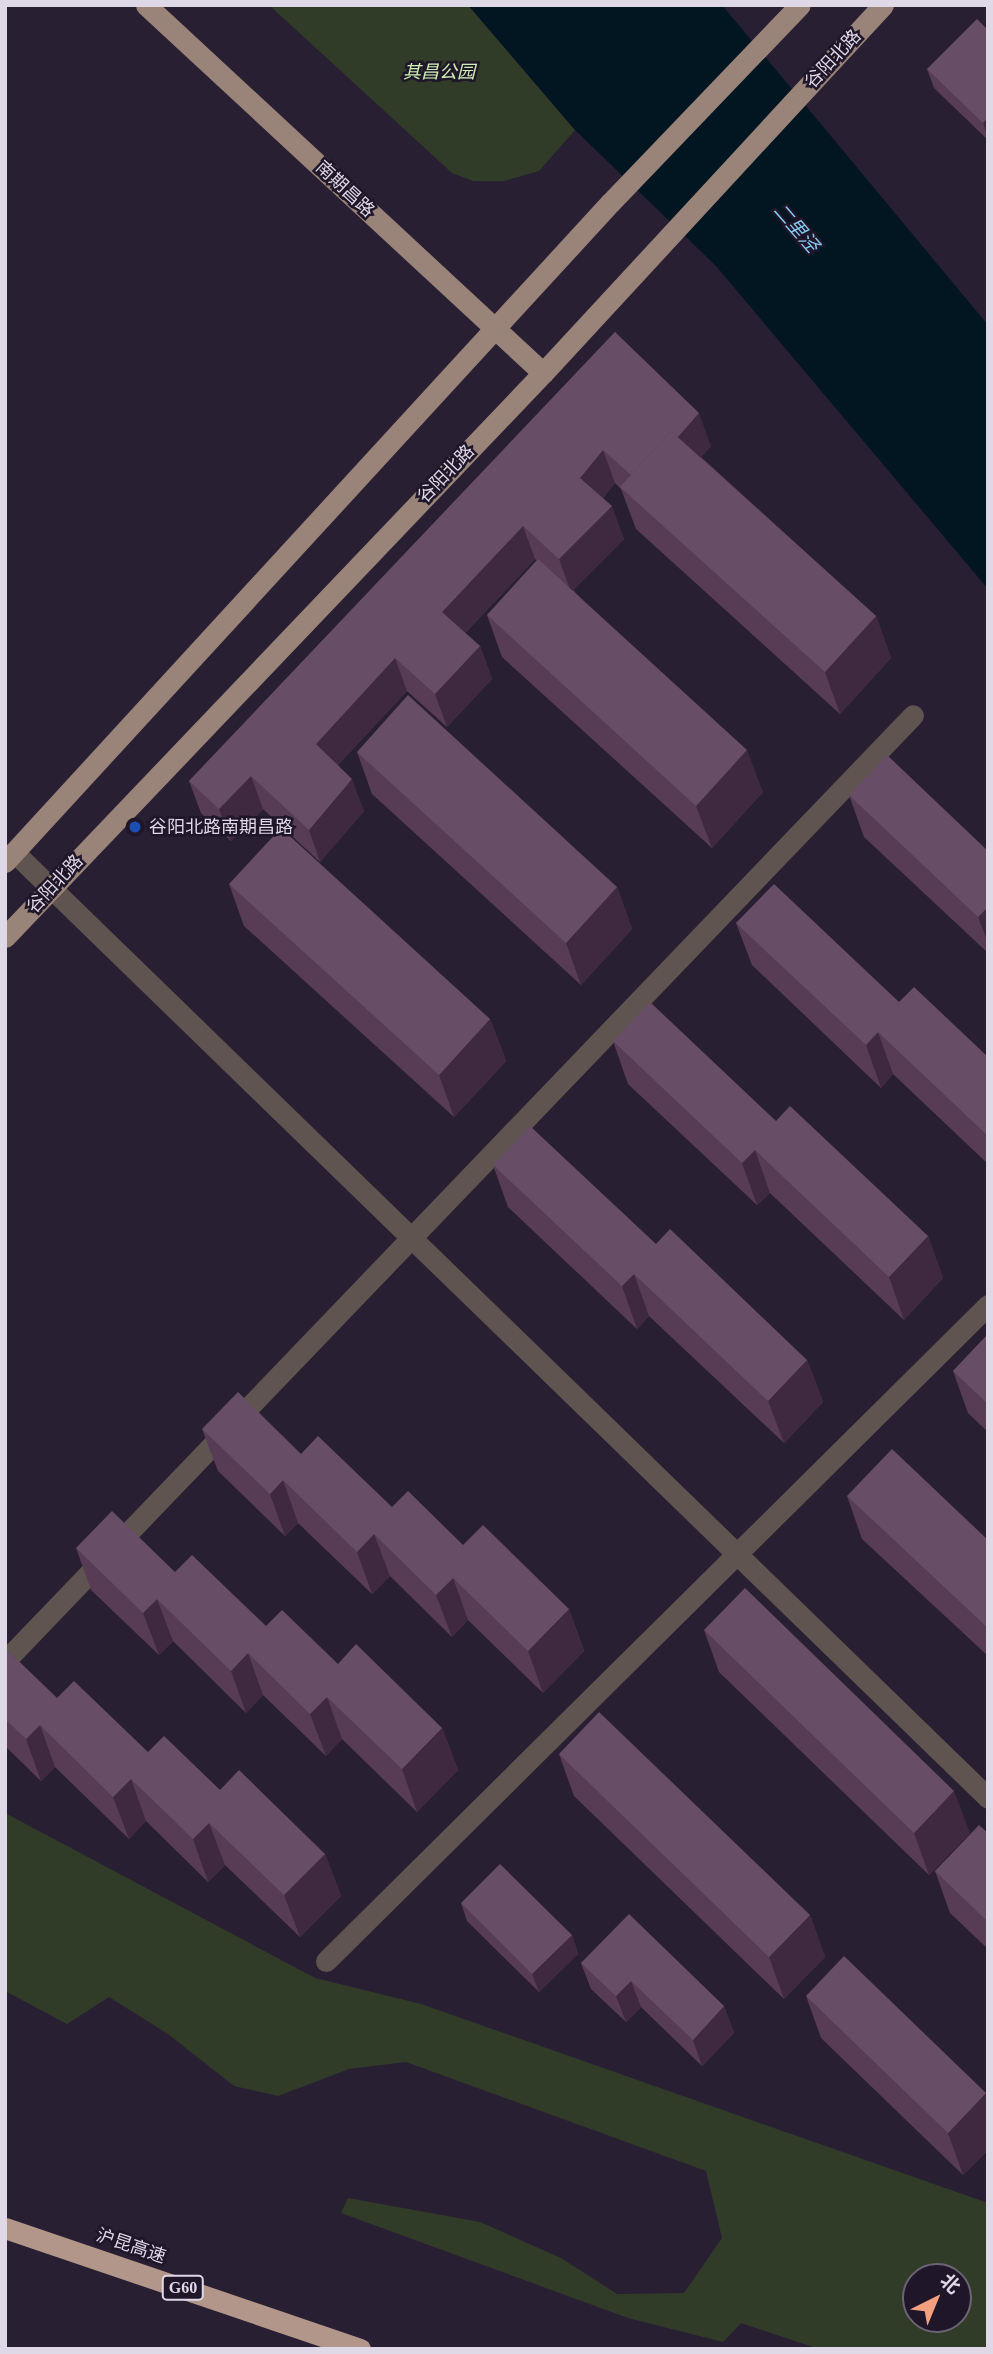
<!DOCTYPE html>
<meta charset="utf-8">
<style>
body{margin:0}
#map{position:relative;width:993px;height:2354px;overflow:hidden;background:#291f33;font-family:"Times New Roman","Noto Sans SC",serif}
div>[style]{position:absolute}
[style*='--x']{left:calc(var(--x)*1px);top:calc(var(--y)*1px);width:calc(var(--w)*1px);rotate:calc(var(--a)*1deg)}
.green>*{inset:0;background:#313c28}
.water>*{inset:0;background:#021622}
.minor>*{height:21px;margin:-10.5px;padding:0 10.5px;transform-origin:10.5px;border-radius:10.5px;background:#5f544f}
.major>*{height:21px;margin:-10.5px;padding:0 10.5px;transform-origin:10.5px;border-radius:10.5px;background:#9a8378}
.highway>*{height:21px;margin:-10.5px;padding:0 10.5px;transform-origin:10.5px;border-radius:10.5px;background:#b29689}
.wall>*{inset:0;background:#583c55}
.shaded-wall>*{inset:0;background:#3f2941}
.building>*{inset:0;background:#674d65}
.dots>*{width:19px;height:19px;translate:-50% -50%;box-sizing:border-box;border:4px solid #1f1629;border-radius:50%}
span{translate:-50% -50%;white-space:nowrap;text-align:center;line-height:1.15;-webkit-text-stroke:5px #1f1629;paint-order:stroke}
.shield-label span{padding:2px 5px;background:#1f1629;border:2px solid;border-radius:5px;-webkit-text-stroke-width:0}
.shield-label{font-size:16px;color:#dfd9e7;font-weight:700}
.street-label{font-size:18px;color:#dfd9e7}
.park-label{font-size:18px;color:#cef0b2;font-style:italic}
.poi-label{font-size:18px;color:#dfd9e7}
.left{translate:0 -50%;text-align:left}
.water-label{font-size:19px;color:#85caf2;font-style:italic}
.frame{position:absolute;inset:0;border:7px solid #dfd9e7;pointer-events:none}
.north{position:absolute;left:902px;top:2263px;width:70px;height:70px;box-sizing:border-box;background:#1f1629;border:2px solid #6c6475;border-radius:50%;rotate:43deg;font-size:19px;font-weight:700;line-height:28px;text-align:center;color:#dfd9e7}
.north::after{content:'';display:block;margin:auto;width:24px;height:32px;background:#f2a07f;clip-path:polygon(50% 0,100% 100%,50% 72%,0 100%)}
</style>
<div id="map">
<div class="green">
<i style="clip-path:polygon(269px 5px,468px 5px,575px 130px,539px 171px,504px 181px,473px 181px,452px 173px)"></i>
<i style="clip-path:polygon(evenodd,5px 1813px,315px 1978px,421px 2004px,988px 2203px,988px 2349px,819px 2349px,741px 2323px,723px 2342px,628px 2318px,341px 2213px,348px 2198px,480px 2222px,561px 2258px,617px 2294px,684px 2293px,722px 2238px,706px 2171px,406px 2062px,349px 2069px,278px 2096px,234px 2086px,168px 2034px,109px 1997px,67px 2024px,5px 1991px,5px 1813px,916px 2277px,958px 2277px,958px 2319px,916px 2319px,916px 2277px)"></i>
</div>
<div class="water">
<i style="clip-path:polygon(468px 5px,722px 5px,988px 325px,988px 589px,716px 266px,575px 130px)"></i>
</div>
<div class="minor">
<i style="--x:14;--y:852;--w:1358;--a:44.16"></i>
<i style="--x:5;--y:1661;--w:1311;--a:-46.17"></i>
<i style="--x:326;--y:1961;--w:932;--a:-44.74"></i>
</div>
<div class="major">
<i style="--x:146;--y:5;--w:541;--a:42.83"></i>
<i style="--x:5;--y:862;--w:895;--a:-47.45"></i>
<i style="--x:610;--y:203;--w:274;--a:-46.2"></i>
<i style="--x:5;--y:937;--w:779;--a:-46.35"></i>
<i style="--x:543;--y:373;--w:501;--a:-47.26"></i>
</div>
<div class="highway">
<i style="--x:5;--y:2228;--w:375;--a:18.8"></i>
</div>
<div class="wall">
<i style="clip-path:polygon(988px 30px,988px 140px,934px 88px,927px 69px)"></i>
<i style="clip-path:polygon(615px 332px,711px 446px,701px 457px,876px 616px,891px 658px,840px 714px,636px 529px,621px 489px,615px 483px,603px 498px,624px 539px,573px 590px,763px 792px,712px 848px,502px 657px,487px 615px,537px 560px,535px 559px,465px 633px,480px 646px,492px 679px,447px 727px,407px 691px,338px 765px,364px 811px,320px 862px,263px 809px,231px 841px,201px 813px,189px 781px)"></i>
<i style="clip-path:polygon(357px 752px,617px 887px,632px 929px,581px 985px,372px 794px)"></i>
<i style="clip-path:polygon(849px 795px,988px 851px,988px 953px,864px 837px)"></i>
<i style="clip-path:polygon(229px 884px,490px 1019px,506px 1061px,454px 1117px,244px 926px)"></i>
<i style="clip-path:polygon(736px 923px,899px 1002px,988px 1057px,988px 1164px,893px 1074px,881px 1088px,752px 965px)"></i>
<i style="clip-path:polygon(613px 1041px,776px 1121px,928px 1236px,943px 1278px,904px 1320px,770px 1193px,757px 1205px,628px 1084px)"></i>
<i style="clip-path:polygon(493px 1165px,656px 1244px,807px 1360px,823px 1402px,784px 1443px,649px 1316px,637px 1329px,508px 1207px)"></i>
<i style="clip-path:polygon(988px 1334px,988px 1432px,968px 1413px,953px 1371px)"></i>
<i style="clip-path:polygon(202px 1429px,301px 1454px,392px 1507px,463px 1545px,569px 1609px,584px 1651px,543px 1693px,468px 1620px,452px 1637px,390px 1576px,372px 1594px,298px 1523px,285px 1536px,218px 1471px)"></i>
<i style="clip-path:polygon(847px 1496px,988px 1540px,988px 1656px,862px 1539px)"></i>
<i style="clip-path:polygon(76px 1548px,175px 1572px,266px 1626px,442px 1728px,458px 1770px,417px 1812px,342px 1739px,326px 1756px,263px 1695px,246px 1713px,173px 1641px,159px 1655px,91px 1590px)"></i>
<i style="clip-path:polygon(704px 1630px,970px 1833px,929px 1875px,719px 1672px)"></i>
<i style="clip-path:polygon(5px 1648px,57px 1698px,148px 1752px,220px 1790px,325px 1854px,341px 1896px,300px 1937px,225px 1865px,208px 1882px,146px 1821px,129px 1839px,55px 1767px,41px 1781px,5px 1746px)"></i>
<i style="clip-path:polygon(559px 1754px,810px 1915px,825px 1957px,784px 1999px,574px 1796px)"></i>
<i style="clip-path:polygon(988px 1833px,988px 1949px,950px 1913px,935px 1871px)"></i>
<i style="clip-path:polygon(461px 1903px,572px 1935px,578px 1954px,539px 1992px,467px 1921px)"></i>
<i style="clip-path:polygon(581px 1963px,724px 2006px,734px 2033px,702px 2066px,641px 2007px,626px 2022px,591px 1989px)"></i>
<i style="clip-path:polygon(806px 1996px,986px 2093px,988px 2097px,988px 2150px,963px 2175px,821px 2038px)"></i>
</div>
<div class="shaded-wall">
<i style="clip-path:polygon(988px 117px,988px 137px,983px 123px)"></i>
<i style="clip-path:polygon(699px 413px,711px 446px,650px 513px,638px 480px)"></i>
<i style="clip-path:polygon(603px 450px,615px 483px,592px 511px,580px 478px)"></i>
<i style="clip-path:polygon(612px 506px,624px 539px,571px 592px,559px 559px)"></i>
<i style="clip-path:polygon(523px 526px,535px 559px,454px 644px,442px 612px)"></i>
<i style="clip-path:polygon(876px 616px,891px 658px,840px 714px,825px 672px)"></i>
<i style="clip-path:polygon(480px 646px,492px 679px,447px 727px,435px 694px)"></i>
<i style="clip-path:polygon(395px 658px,407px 691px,328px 776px,316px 744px)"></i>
<i style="clip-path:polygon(747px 750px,763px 792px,712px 848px,696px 806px)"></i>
<i style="clip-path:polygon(251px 776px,263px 809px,231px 841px,219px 809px)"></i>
<i style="clip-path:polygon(352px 779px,364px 811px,320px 862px,309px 830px)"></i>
<i style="clip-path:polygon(617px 887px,632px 929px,581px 985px,566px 943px)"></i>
<i style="clip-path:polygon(988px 907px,988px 943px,978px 917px)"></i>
<i style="clip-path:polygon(490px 1019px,506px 1061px,454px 1117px,439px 1075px)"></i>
<i style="clip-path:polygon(878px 1032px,893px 1074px,881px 1088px,866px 1045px)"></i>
<i style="clip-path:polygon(755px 1150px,770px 1193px,757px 1205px,742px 1163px)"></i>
<i style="clip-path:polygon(928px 1236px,943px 1278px,904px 1320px,889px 1277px)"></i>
<i style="clip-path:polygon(634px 1274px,649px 1316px,637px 1329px,622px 1286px)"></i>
<i style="clip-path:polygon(807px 1360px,823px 1402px,784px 1443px,768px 1401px)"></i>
<i style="clip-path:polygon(283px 1480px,298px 1523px,285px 1536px,270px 1494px)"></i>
<i style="clip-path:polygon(374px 1534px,390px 1576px,372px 1594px,357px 1552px)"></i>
<i style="clip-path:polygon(453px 1578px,468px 1620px,452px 1637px,436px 1595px)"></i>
<i style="clip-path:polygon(157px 1599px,173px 1641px,159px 1655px,143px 1613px)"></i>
<i style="clip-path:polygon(569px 1609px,584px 1651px,543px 1693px,528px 1651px)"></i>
<i style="clip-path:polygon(248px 1653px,263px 1695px,246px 1713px,231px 1671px)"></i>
<i style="clip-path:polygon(327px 1697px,342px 1739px,326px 1756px,310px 1714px)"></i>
<i style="clip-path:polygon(40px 1725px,55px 1767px,41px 1781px,26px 1739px)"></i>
<i style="clip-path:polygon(442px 1728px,458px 1770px,417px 1812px,402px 1769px)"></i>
<i style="clip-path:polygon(131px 1779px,146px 1821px,129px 1839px,113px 1797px)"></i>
<i style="clip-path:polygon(954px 1791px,970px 1833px,929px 1875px,914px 1833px)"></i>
<i style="clip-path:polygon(209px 1823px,225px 1865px,208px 1882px,193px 1839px)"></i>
<i style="clip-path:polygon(325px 1854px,341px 1896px,300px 1937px,284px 1895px)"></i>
<i style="clip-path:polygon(810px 1915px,825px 1957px,784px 1999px,769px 1957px)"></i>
<i style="clip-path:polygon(572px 1935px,578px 1954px,539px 1992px,532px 1974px)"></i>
<i style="clip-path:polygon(631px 1981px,641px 2007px,626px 2022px,616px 1996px)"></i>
<i style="clip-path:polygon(724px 2006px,734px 2033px,702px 2066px,693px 2040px)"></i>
<i style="clip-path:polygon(986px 2093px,988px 2097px,988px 2150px,963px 2175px,948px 2133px)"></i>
</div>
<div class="building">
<i style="clip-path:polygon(977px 19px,988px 30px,988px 117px,983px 123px,927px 69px)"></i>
<i style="clip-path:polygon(615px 332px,699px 413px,678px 437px,671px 431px,631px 475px,603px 450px,580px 478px,612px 506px,559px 559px,523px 526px,442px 612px,480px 646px,435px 694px,395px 658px,316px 744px,352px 779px,309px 830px,251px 776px,219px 809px,189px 781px)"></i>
<i style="clip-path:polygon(671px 431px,876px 616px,825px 672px,620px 487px)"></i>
<i style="clip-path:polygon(538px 559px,747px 750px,696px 806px,487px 615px)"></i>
<i style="clip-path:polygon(408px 695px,617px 887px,566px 943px,357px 752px)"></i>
<i style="clip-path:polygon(887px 755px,988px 851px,988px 907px,978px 917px,849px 795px)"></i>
<i style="clip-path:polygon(281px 828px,490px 1019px,439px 1075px,229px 884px)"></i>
<i style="clip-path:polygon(774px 884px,899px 1002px,914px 987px,988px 1057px,988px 1136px,878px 1032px,866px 1045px,736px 923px)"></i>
<i style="clip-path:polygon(650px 1002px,776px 1121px,790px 1106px,928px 1236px,889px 1277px,755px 1150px,742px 1163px,613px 1041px)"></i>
<i style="clip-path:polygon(530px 1126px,656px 1244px,670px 1229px,807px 1360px,768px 1401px,634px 1274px,622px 1286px,493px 1165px)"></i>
<i style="clip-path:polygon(988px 1334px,988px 1404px,953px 1371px)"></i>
<i style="clip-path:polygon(238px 1392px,301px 1454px,318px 1436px,392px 1507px,408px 1491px,463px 1545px,483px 1525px,569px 1609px,528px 1651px,453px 1578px,436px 1595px,374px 1534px,357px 1552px,283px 1480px,270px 1494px,202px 1429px)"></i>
<i style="clip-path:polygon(892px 1449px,988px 1540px,988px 1628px,847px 1496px)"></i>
<i style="clip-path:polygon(112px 1511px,175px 1572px,192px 1555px,266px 1626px,282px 1610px,338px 1664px,356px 1644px,442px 1728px,402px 1769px,327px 1697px,310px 1714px,248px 1653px,231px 1671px,157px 1599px,143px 1613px,76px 1548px)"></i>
<i style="clip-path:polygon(745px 1588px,954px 1791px,914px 1833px,704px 1630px)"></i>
<i style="clip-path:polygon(5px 1648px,57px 1698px,74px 1681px,148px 1752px,164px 1736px,220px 1790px,239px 1770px,325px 1854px,284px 1895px,209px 1823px,193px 1839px,131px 1779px,113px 1797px,40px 1725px,26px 1739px,5px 1719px)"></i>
<i style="clip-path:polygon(599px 1712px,810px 1915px,769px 1957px,559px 1754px)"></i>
<i style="clip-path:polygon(979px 1825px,988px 1833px,988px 1922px,935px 1871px)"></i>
<i style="clip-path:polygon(500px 1864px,572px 1935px,532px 1974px,461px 1903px)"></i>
<i style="clip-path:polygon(629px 1914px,724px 2006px,693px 2040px,631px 1981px,616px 1996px,581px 1963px)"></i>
<i style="clip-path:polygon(844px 1956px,986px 2093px,948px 2133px,806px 1996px)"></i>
</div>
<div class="dots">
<i style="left:135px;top:827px;background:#1a4fb4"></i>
</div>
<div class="shield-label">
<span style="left:183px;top:2288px">G60</span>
</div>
<div class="street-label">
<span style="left:833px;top:59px;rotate:-47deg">谷阳北路</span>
<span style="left:345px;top:189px;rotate:43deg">南期昌路</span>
<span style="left:446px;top:474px;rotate:-46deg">谷阳北路</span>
<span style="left:55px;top:884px;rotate:-47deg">谷阳北路</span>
<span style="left:131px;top:2246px;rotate:19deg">沪昆高速</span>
</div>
<div class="park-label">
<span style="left:439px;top:72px">其昌公园</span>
</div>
<div class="poi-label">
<span class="left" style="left:149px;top:827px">谷阳北路南期昌路</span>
</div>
<div class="water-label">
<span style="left:796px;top:228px;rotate:49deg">二里泾</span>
</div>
<div class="frame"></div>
<div class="north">北</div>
</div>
